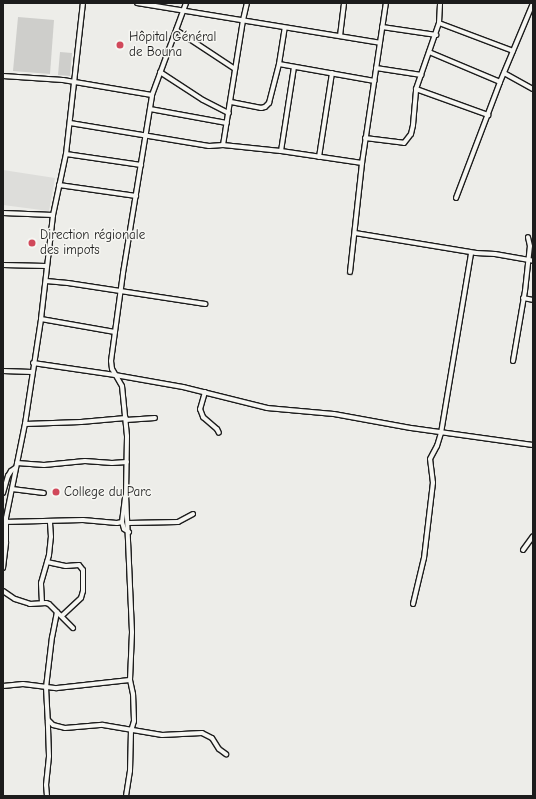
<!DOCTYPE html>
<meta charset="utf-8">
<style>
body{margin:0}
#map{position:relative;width:536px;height:799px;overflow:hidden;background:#edede9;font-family:"Comic Neue",sans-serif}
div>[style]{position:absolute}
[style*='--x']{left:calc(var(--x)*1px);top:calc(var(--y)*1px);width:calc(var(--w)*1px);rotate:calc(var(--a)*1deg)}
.built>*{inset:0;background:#ddddda}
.green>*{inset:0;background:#cececb}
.roads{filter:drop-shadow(1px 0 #1c1c1c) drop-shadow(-1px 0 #1c1c1c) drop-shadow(0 1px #1c1c1c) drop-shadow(0 -1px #1c1c1c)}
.minor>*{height:4px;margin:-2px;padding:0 2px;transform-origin:2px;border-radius:2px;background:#f6f6f2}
.dots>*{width:11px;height:11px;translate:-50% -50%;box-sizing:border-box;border:2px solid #f6f6f2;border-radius:50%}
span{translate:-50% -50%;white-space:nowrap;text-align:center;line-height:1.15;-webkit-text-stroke:3px #f6f6f2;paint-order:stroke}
.poi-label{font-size:13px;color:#1c1c1c}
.left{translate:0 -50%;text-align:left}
.frame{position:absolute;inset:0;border:4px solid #1c1c1c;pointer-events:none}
</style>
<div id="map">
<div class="built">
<i style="clip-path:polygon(3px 170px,55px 178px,49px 211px,3px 205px)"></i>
</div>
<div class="green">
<i style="clip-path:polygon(18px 17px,54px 20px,50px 74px,13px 71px)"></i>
<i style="clip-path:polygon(60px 52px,72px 53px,70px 76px,58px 75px)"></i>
</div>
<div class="roads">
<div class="minor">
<i style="--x:137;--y:3;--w:246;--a:9.3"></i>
<i style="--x:439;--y:23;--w:79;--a:20.7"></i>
<i style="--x:382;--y:27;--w:55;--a:8.4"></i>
<i style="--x:176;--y:30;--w:71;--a:33.5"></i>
<i style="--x:340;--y:36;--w:33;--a:-83"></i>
<i style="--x:429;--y:52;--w:77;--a:22.9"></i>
<i style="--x:279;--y:64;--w:97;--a:10.1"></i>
<i style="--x:376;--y:68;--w:46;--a:8.8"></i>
<i style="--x:160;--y:72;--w:51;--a:33.1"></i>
<i style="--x:203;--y:100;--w:29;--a:27"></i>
<i style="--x:504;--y:73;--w:33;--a:29"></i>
<i style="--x:3;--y:76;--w:60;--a:3.8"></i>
<i style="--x:63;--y:80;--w:90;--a:9.6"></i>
<i style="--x:416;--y:89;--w:77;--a:19.9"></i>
<i style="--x:231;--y:102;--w:31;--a:11"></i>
<i style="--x:261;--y:108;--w:4;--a:-14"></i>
<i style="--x:265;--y:107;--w:6;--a:-45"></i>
<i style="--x:269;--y:103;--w:40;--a:-75.6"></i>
<i style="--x:279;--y:64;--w:36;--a:-81"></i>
<i style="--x:150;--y:109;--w:78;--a:10.3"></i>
<i style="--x:70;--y:123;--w:141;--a:9.4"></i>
<i style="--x:209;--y:146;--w:14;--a:-4"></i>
<i style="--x:223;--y:145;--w:58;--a:5.9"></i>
<i style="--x:281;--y:151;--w:82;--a:8.4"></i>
<i style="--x:362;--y:163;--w:162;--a:-81.5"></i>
<i style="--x:365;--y:138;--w:39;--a:7"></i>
<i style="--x:404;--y:143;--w:11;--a:-52"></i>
<i style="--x:411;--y:134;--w:9;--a:-77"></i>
<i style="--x:413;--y:125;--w:36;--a:-85"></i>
<i style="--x:416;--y:89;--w:70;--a:-70.8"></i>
<i style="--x:439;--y:23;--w:20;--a:-87"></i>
<i style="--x:223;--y:145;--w:127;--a:-80.9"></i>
<i style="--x:243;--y:20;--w:17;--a:-77"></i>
<i style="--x:281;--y:151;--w:85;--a:-81.2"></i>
<i style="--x:66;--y:154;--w:76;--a:8.3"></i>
<i style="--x:319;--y:157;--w:85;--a:-81.2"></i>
<i style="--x:59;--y:185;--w:78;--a:8.1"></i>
<i style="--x:456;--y:198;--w:124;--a:-69.2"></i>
<i style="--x:500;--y:82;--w:86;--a:-67.3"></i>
<i style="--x:3;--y:213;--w:50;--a:2.3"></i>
<i style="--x:355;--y:233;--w:123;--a:9.4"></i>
<i style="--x:476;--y:253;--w:19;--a:3"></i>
<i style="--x:495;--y:254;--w:39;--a:10"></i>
<i style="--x:3;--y:265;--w:43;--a:1.3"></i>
<i style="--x:350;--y:272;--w:110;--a:-83.7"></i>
<i style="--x:46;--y:281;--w:22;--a:5"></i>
<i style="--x:68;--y:283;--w:139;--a:8.7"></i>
<i style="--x:523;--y:298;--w:10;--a:11"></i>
<i style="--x:41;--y:319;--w:75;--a:10"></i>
<i style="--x:513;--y:361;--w:71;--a:-80.3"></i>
<i style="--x:525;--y:291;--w:45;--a:-83.7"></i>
<i style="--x:530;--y:246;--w:9;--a:-103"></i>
<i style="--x:33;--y:363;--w:83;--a:8.3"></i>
<i style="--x:115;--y:375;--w:69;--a:10"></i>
<i style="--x:183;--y:387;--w:87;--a:14"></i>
<i style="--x:267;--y:408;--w:67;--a:5.1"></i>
<i style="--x:334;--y:414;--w:78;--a:10.3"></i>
<i style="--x:411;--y:428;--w:123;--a:7.9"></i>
<i style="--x:3;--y:371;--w:29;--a:2"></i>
<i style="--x:205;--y:392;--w:18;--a:106"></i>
<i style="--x:200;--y:409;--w:9;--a:69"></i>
<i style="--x:203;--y:417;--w:18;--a:41"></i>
<i style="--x:217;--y:429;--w:4;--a:63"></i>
<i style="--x:126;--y:420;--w:29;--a:-4"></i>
<i style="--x:25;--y:424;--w:56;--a:-2"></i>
<i style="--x:81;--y:422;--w:45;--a:-5.1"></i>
<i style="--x:17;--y:463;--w:27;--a:4"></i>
<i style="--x:44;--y:465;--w:41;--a:-5.6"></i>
<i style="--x:85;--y:461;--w:27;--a:4"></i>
<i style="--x:112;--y:463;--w:15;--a:-4"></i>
<i style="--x:12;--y:489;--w:32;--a:7"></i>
<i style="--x:3;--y:493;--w:18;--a:-74"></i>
<i style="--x:8;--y:476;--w:6;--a:-59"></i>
<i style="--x:11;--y:471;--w:5;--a:-37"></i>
<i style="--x:3;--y:522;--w:80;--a:-1.4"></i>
<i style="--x:83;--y:520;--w:34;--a:5"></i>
<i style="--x:117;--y:523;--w:5;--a:-11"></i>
<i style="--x:122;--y:522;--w:26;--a:-83"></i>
<i style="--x:122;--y:522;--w:7;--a:74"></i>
<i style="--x:124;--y:529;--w:6;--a:31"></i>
<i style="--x:128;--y:523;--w:50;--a:-1.1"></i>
<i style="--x:178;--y:522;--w:17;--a:-28"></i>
<i style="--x:523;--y:550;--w:17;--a:-54"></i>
<i style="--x:47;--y:562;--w:19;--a:12"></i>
<i style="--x:66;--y:566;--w:13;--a:-4"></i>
<i style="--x:79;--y:565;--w:6;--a:51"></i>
<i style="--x:83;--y:570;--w:21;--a:90"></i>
<i style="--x:83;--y:591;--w:7;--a:106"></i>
<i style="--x:81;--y:598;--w:26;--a:137"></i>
<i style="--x:3;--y:568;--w:26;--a:-83"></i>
<i style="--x:6;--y:542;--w:24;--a:-90"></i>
<i style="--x:6;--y:518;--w:96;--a:-78.6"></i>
<i style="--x:25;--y:424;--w:106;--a:-81.3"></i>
<i style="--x:41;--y:319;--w:105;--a:-83.4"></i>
<i style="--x:53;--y:215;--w:62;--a:-78"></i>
<i style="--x:66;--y:154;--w:152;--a:-83.6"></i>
<i style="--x:3;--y:591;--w:14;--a:34"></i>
<i style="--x:15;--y:599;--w:16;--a:18"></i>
<i style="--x:30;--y:604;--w:16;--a:-4"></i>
<i style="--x:46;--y:603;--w:3;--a:18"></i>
<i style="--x:49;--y:604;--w:34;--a:45"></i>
<i style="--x:42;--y:603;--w:20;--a:-93"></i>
<i style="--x:41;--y:583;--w:29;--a:-74"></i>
<i style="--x:49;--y:555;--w:18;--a:-84"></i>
<i style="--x:51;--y:537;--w:16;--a:-94"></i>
<i style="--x:413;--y:604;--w:47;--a:-76.6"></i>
<i style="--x:424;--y:558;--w:76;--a:-83.2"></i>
<i style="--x:433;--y:483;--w:24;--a:-97"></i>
<i style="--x:430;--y:459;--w:15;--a:-62"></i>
<i style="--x:437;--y:446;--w:14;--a:-73"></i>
<i style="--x:441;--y:433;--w:182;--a:-80.5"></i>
<i style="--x:57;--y:612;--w:25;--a:101"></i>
<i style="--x:52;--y:637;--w:50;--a:96.8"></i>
<i style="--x:46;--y:687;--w:33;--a:87"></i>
<i style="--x:48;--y:720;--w:7;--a:45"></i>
<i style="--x:53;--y:725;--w:12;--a:14"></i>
<i style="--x:65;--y:728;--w:38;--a:-5"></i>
<i style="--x:103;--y:725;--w:60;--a:9.6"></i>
<i style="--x:162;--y:735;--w:40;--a:-2.9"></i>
<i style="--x:202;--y:733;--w:11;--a:27"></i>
<i style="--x:212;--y:738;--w:13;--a:58"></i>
<i style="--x:219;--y:749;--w:9;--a:36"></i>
<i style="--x:3;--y:686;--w:20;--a:-6"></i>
<i style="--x:23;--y:684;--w:34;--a:7"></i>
<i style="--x:57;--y:688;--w:73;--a:-6.3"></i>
<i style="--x:47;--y:796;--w:11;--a:-95"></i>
<i style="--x:46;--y:785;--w:29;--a:-84"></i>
<i style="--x:49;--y:756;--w:35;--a:-92"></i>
<i style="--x:126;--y:796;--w:25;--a:-81"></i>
<i style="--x:130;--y:771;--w:40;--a:-88.6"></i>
<i style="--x:131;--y:731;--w:10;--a:-73"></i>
<i style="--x:134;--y:721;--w:27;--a:-92"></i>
<i style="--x:133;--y:694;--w:14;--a:-102"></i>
<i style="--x:130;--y:680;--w:48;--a:-87.6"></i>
<i style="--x:132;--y:632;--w:138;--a:-92.5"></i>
<i style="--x:126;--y:494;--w:58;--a:-89"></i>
<i style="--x:127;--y:436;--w:50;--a:-95.7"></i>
<i style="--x:122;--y:386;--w:20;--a:-120"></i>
<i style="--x:112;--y:369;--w:8;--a:-97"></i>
<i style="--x:111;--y:361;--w:89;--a:-82.2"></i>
<i style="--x:123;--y:273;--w:180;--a:-80.7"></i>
<i style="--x:152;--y:95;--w:98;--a:-69.7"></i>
</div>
</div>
<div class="dots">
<i style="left:120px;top:45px;background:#d1495b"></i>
<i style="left:32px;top:243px;background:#d1495b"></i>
<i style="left:56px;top:492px;background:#d1495b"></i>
</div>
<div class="poi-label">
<span class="left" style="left:129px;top:45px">Hôpital Général<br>de Bouna</span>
<span class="left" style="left:40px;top:243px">Direction régionale<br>des impots</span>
<span class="left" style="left:64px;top:492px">College du Parc</span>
</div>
<div class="frame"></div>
</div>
